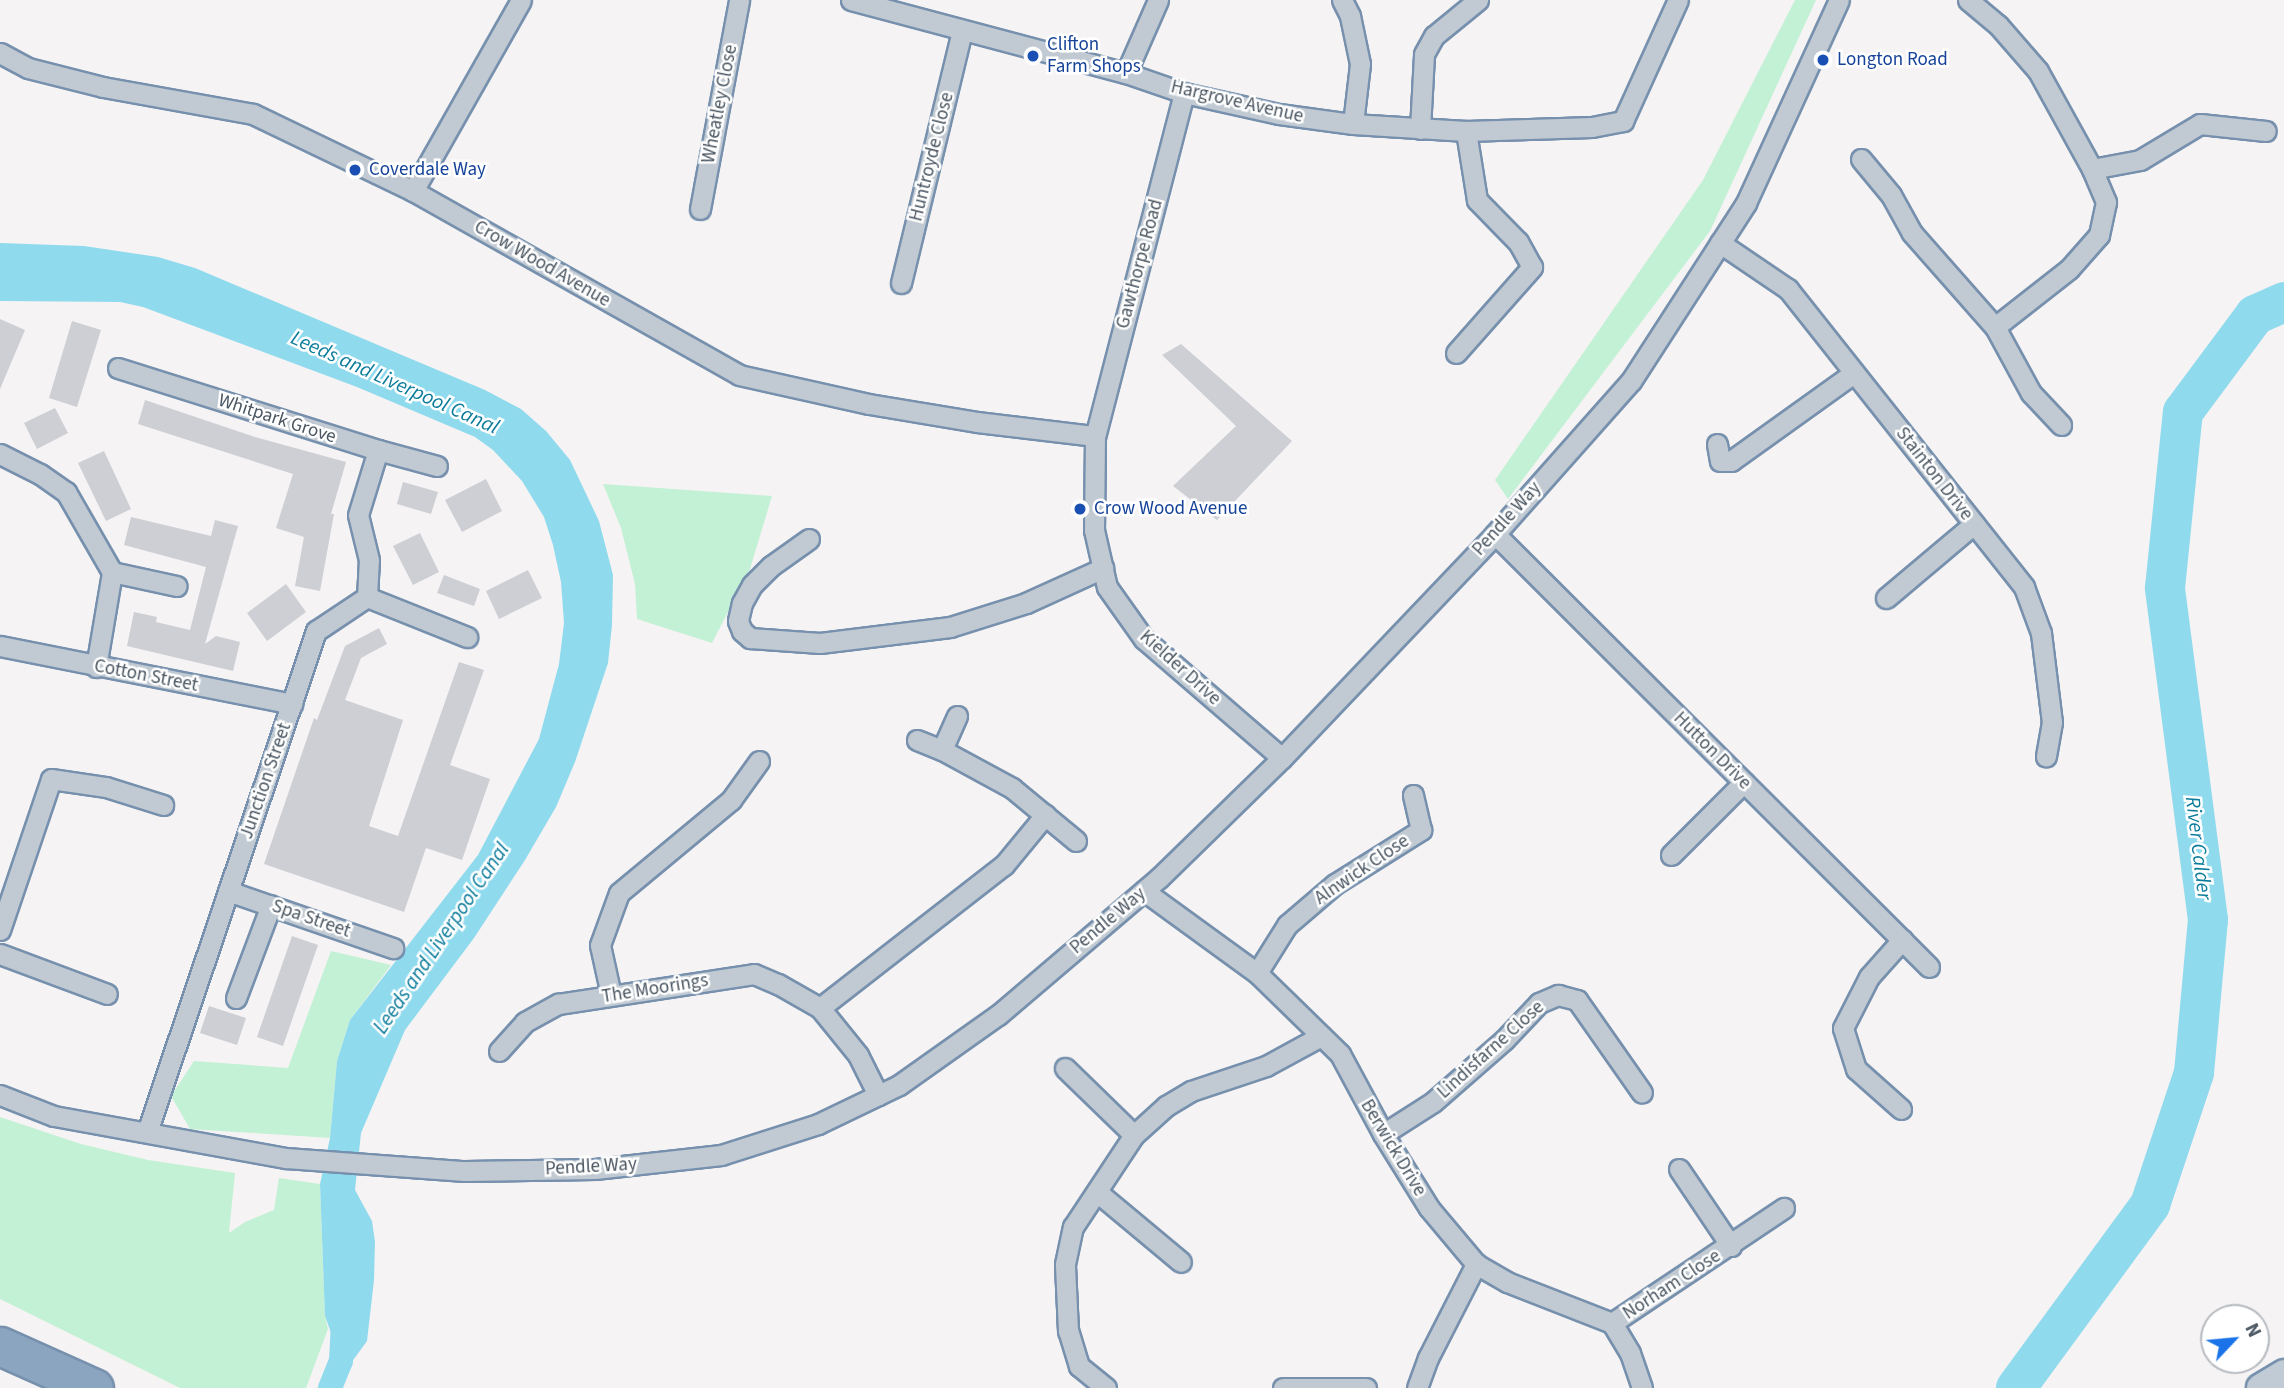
<!DOCTYPE html>
<style>
body{margin:0}
#map{position:relative;width:2284px;height:1388px;overflow:hidden;background:#f5f3f3;font-family:"Source Sans 3",sans-serif}
div>[style]{position:absolute}
[style*='--x']{left:calc(var(--x)*1px);top:calc(var(--y)*1px);width:calc(var(--w)*1px);rotate:calc(var(--a)*1deg)}
.green>*{inset:0;background:#c3f1d5}
.water>*{inset:0;background:#90daee}
.canal>*{height:24px;margin:-12px;padding:0 12px;transform-origin:12px;border-radius:12px;background:#90daee}
.river>*{height:40px;margin:-20px;padding:0 20px;transform-origin:20px;border-radius:20px;background:#90daee}
.building>*{inset:0;background:#cdcfd5}
.roads{filter:drop-shadow(2px 0 #7690ad) drop-shadow(-2px 0 #7690ad) drop-shadow(0 2px #7690ad) drop-shadow(0 -2px #7690ad)}
.minor>*{height:19px;margin:-9.5px;padding:0 9.5px;transform-origin:9.5px;border-radius:9.5px;background:#c1cad2}
.secondary>*{height:28px;margin:-14px;padding:0 14px;transform-origin:14px;border-radius:14px;background:#c1cbd6}
.motorway>*{height:37px;margin:-18.5px;padding:0 18.5px;transform-origin:18.5px;border-radius:18.5px;background:#8ba5c1}
.dots>*{width:19px;height:19px;translate:-50% -50%;box-sizing:border-box;border:4px solid #fff;border-radius:50%}
span{translate:-50% -50%;white-space:nowrap;text-align:center;line-height:1.15;-webkit-text-stroke:5px #fff;paint-order:stroke}
.transit-label{font-size:19px;color:#164399}
.left{translate:0 -50%;text-align:left}
.street-label{font-size:19px;color:#4a5661}
.water-label{font-size:21px;color:#0c7c9b;font-style:italic}
.north{position:absolute;left:2200px;top:1304px;width:70px;height:70px;box-sizing:border-box;background:#fff;border:2px solid #b7bbc0;border-radius:50%;rotate:64deg;font-size:19px;font-weight:700;line-height:28px;text-align:center;color:#4a5661}
.north::after{content:'';display:block;margin:auto;width:24px;height:32px;background:#1a73e8;clip-path:polygon(50% 0,100% 100%,50% 72%,0 100%)}
</style>
<div id="map">
<div class="green">
<i style="clip-path:polygon(1795px 0,1816px 0,1710px 231px,1508px 499px,1495px 480px,1703px 180px)"></i>
<i style="clip-path:polygon(603px 484px,772px 496px,750px 569px,712px 643px,637px 619px,635px 584px,621px 528px)"></i>
<i style="clip-path:polygon(331px 951px,391px 965px,350px 1020px,337px 1061px,330px 1138px,190px 1129px,171px 1096px,194px 1061px,288px 1068px)"></i>
<i style="clip-path:polygon(0 1117px,81px 1144px,148px 1160px,235px 1173px,229px 1233px,245px 1222px,274px 1210px,279px 1178px,320px 1184px,325px 1316px,328px 1329px,306px 1388px,180px 1388px,0 1299px)"></i>
</div>
<div class="water">
<i style="clip-path:polygon(0 243px,84px 246px,158px 257px,195px 268px,485px 390px,521px 409px,546px 431px,570px 460px,599px 521px,613px 575px,612px 625px,608px 663px,575px 762px,556px 807px,525px 860px,474px 938px,405px 1030px,361px 1133px,355px 1190px,372px 1221px,375px 1242px,374px 1280px,367px 1341px,351px 1363px,341px 1361px,325px 1316px,320px 1184px,330px 1138px,337px 1061px,350px 1020px,478px 855px,539px 739px,559px 664px,564px 623px,561px 582px,553px 545px,544px 517px,522px 481px,493px 450px,475px 437px,357px 387px,143px 307px,120px 302px,0 301px)"></i>
</div>
<div class="canal">
<i style="--x:330;--y:1388;--w:29;--a:-68"></i>
<i style="--x:341;--y:1361;--w:33;--a:-87"></i>
</div>
<div class="river">
<i style="--x:2016;--y:1388;--w:227;--a:-53.8"></i>
<i style="--x:2150;--y:1205;--w:139;--a:-71.6"></i>
<i style="--x:2194;--y:1073;--w:154;--a:-84.8"></i>
<i style="--x:2208;--y:920;--w:335;--a:-97.4"></i>
<i style="--x:2165;--y:588;--w:177;--a:-84.2"></i>
<i style="--x:2183;--y:412;--w:121;--a:-53.4"></i>
<i style="--x:2255;--y:315;--w:32;--a:-24"></i>
</div>
<div class="building">
<i style="clip-path:polygon(0 319px,25px 330px,0 389px)"></i>
<i style="clip-path:polygon(72px 321px,101px 330px,77px 407px,49px 398px)"></i>
<i style="clip-path:polygon(1181px 344px,1292px 441px,1217px 520px,1173px 486px,1236px 426px,1162px 355px)"></i>
<i style="clip-path:polygon(145px 400px,255px 437px,346px 462px,331px 514px,334px 514px,320px 591px,295px 586px,304px 537px,276px 528px,293px 474px,138px 424px)"></i>
<i style="clip-path:polygon(55px 408px,68px 433px,37px 449px,24px 423px)"></i>
<i style="clip-path:polygon(104px 451px,131px 509px,106px 521px,78px 463px)"></i>
<i style="clip-path:polygon(486px 479px,502px 511px,462px 532px,445px 500px)"></i>
<i style="clip-path:polygon(403px 482px,438px 492px,431px 514px,397px 504px)"></i>
<i style="clip-path:polygon(131px 517px,211px 536px,215px 520px,238px 526px,205px 644px,216px 636px,240px 642px,233px 671px,127px 646px,134px 612px,157px 617px,156px 622px,190px 630px,206px 567px,124px 545px)"></i>
<i style="clip-path:polygon(420px 533px,439px 572px,413px 585px,393px 546px)"></i>
<i style="clip-path:polygon(528px 570px,542px 598px,499px 619px,486px 591px)"></i>
<i style="clip-path:polygon(444px 575px,480px 589px,474px 606px,437px 593px)"></i>
<i style="clip-path:polygon(286px 584px,306px 612px,267px 641px,247px 613px)"></i>
<i style="clip-path:polygon(379px 628px,387px 644px,361px 658px,345px 700px,403px 720px,369px 826px,398px 836px,459px 662px,484px 670px,450px 765px,490px 779px,462px 860px,426px 848px,404px 912px,264px 864px,314px 718px,317px 720px,345px 646px)"></i>
<i style="clip-path:polygon(292px 936px,318px 945px,283px 1046px,257px 1037px)"></i>
<i style="clip-path:polygon(209px 1006px,246px 1018px,237px 1045px,200px 1033px)"></i>
</div>
<div class="roads">
<div class="minor">
<i style="--x:851;--y:0;--w:285;--a:14.9"></i>
<i style="--x:1126;--y:73;--w:61;--a:19"></i>
<i style="--x:1184;--y:93;--w:97;--a:12.5"></i>
<i style="--x:1279;--y:114;--w:75;--a:7.7"></i>
<i style="--x:1353;--y:124;--w:113;--a:3.5"></i>
<i style="--x:1466;--y:131;--w:126;--a:-1.8"></i>
<i style="--x:1592;--y:127;--w:32;--a:-11"></i>
<i style="--x:1623;--y:121;--w:133;--a:-65.6"></i>
<i style="--x:1342;--y:0;--w:18;--a:63"></i>
<i style="--x:1350;--y:16;--w:49;--a:78.2"></i>
<i style="--x:1360;--y:64;--w:60;--a:96.7"></i>
<i style="--x:1968;--y:0;--w:39;--a:40"></i>
<i style="--x:1998;--y:25;--w:61;--a:49"></i>
<i style="--x:2038;--y:71;--w:112;--a:61.1"></i>
<i style="--x:2092;--y:169;--w:36;--a:67"></i>
<i style="--x:2106;--y:202;--w:34;--a:102"></i>
<i style="--x:2099;--y:235;--w:45;--a:131.4"></i>
<i style="--x:2069;--y:269;--w:94;--a:141.9"></i>
<i style="--x:0;--y:53;--w:32;--a:28"></i>
<i style="--x:28;--y:68;--w:77;--a:14.2"></i>
<i style="--x:103;--y:87;--w:152;--a:10.2"></i>
<i style="--x:253;--y:114;--w:178;--a:25.7"></i>
<i style="--x:413;--y:191;--w:374;--a:29.4"></i>
<i style="--x:739;--y:375;--w:133;--a:12.6"></i>
<i style="--x:869;--y:404;--w:109;--a:9.5"></i>
<i style="--x:977;--y:422;--w:119;--a:6.8"></i>
<i style="--x:1126;--y:73;--w:80;--a:-66.3"></i>
<i style="--x:1184;--y:93;--w:354;--a:104.5"></i>
<i style="--x:1095;--y:436;--w:94;--a:90.6"></i>
<i style="--x:1094;--y:530;--w:58;--a:77.2"></i>
<i style="--x:1107;--y:587;--w:64;--a:54.6"></i>
<i style="--x:1144;--y:639;--w:182;--a:40.8"></i>
<i style="--x:1420;--y:129;--w:75;--a:-86.9"></i>
<i style="--x:1424;--y:54;--w:21;--a:-61"></i>
<i style="--x:1434;--y:36;--w:57;--a:-39.3"></i>
<i style="--x:1861;--y:159;--w:47;--a:50.2"></i>
<i style="--x:1891;--y:195;--w:43;--a:61.1"></i>
<i style="--x:1912;--y:233;--w:125;--a:48.6"></i>
<i style="--x:1995;--y:327;--w:75;--a:61.4"></i>
<i style="--x:2031;--y:393;--w:44;--a:46.8"></i>
<i style="--x:2092;--y:169;--w:49;--a:-10.6"></i>
<i style="--x:2140;--y:160;--w:70;--a:-31"></i>
<i style="--x:2200;--y:124;--w:66;--a:6.1"></i>
<i style="--x:413;--y:191;--w:219;--a:-60.5"></i>
<i style="--x:700;--y:209;--w:213;--a:-79.4"></i>
<i style="--x:1720;--y:243;--w:82;--a:34.1"></i>
<i style="--x:1788;--y:289;--w:380;--a:51.6"></i>
<i style="--x:2024;--y:587;--w:49;--a:69.7"></i>
<i style="--x:2041;--y:633;--w:90;--a:83"></i>
<i style="--x:2052;--y:722;--w:35;--a:100"></i>
<i style="--x:901;--y:283;--w:259;--a:-76.4"></i>
<i style="--x:1456;--y:353;--w:115;--a:-48.5"></i>
<i style="--x:1532;--y:267;--w:29;--a:-119"></i>
<i style="--x:1518;--y:242;--w:59;--a:-134.3"></i>
<i style="--x:1477;--y:200;--w:70;--a:-99.1"></i>
<i style="--x:118;--y:368;--w:273;--a:17.5"></i>
<i style="--x:378;--y:450;--w:61;--a:15.2"></i>
<i style="--x:1717;--y:444;--w:17;--a:80"></i>
<i style="--x:1720;--y:461;--w:11;--a:0"></i>
<i style="--x:1731;--y:461;--w:151;--a:-35.6"></i>
<i style="--x:0;--y:454;--w:45;--a:26.6"></i>
<i style="--x:40;--y:474;--w:32;--a:35"></i>
<i style="--x:66;--y:492;--w:92;--a:60.1"></i>
<i style="--x:112;--y:572;--w:66;--a:12.2"></i>
<i style="--x:1495;--y:534;--w:613;--a:44.93"></i>
<i style="--x:809;--y:539;--w:47;--a:144.6"></i>
<i style="--x:771;--y:566;--w:27;--a:135"></i>
<i style="--x:752;--y:585;--w:21;--a:119"></i>
<i style="--x:742;--y:603;--w:18;--a:103"></i>
<i style="--x:738;--y:621;--w:11;--a:68"></i>
<i style="--x:742;--y:631;--w:11;--a:41"></i>
<i style="--x:750;--y:638;--w:70;--a:4.1"></i>
<i style="--x:820;--y:643;--w:131;--a:-7"></i>
<i style="--x:950;--y:627;--w:80;--a:-17.5"></i>
<i style="--x:1026;--y:603;--w:85;--a:-24.4"></i>
<i style="--x:367;--y:597;--w:108;--a:21.8"></i>
<i style="--x:1886;--y:598;--w:115;--a:-40.1"></i>
<i style="--x:0;--y:646;--w:298;--a:11.2"></i>
<i style="--x:96;--y:667;--w:96;--a:-80.4"></i>
<i style="--x:957;--y:716;--w:37;--a:114"></i>
<i style="--x:942;--y:750;--w:80;--a:28.5"></i>
<i style="--x:1012;--y:788;--w:83;--a:39.6"></i>
<i style="--x:917;--y:740;--w:27;--a:22"></i>
<i style="--x:1671;--y:855;--w:103;--a:-45"></i>
<i style="--x:228;--y:891;--w:175;--a:19.1"></i>
<i style="--x:1144;--y:891;--w:140;--a:36"></i>
<i style="--x:1257;--y:973;--w:116;--a:44.3"></i>
<i style="--x:1340;--y:1054;--w:91;--a:61.7"></i>
<i style="--x:1383;--y:1134;--w:87;--a:58.1"></i>
<i style="--x:1429;--y:1208;--w:73;--a:50"></i>
<i style="--x:1476;--y:1264;--w:36;--a:30"></i>
<i style="--x:1507;--y:1282;--w:113;--a:21.3"></i>
<i style="--x:1612;--y:1323;--w:35;--a:59"></i>
<i style="--x:1630;--y:1353;--w:37;--a:71"></i>
<i style="--x:0;--y:930;--w:159;--a:-71.3"></i>
<i style="--x:51;--y:779;--w:56;--a:8.3"></i>
<i style="--x:106;--y:787;--w:60;--a:17.5"></i>
<i style="--x:0;--y:954;--w:114;--a:20.5"></i>
<i style="--x:1257;--y:973;--w:57;--a:-58"></i>
<i style="--x:1287;--y:925;--w:63;--a:-40.5"></i>
<i style="--x:1335;--y:884;--w:102;--a:-32.1"></i>
<i style="--x:1421;--y:830;--w:36;--a:-103"></i>
<i style="--x:611;--y:995;--w:51;--a:-102.4"></i>
<i style="--x:600;--y:945;--w:55;--a:-69.9"></i>
<i style="--x:619;--y:893;--w:146;--a:-39.7"></i>
<i style="--x:731;--y:800;--w:48;--a:-54.3"></i>
<i style="--x:236;--y:998;--w:99;--a:-69.4"></i>
<i style="--x:820;--y:1008;--w:233;--a:-37.9"></i>
<i style="--x:1004;--y:865;--w:65;--a:-50.6"></i>
<i style="--x:499;--y:1051;--w:39;--a:-48"></i>
<i style="--x:525;--y:1022;--w:38;--a:-29"></i>
<i style="--x:558;--y:1004;--w:198;--a:-8.7"></i>
<i style="--x:754;--y:974;--w:26;--a:23"></i>
<i style="--x:778;--y:984;--w:48;--a:29.7"></i>
<i style="--x:820;--y:1008;--w:60;--a:51"></i>
<i style="--x:858;--y:1055;--w:45;--a:63.4"></i>
<i style="--x:1065;--y:1068;--w:96;--a:44.2"></i>
<i style="--x:0;--y:1095;--w:58;--a:21.3"></i>
<i style="--x:54;--y:1116;--w:236;--a:10.3"></i>
<i style="--x:286;--y:1158;--w:179;--a:4.2"></i>
<i style="--x:465;--y:1171;--w:130;--a:-0.9"></i>
<i style="--x:595;--y:1169;--w:127;--a:-6.3"></i>
<i style="--x:721;--y:1155;--w:102;--a:-17.7"></i>
<i style="--x:818;--y:1124;--w:90;--a:-25.7"></i>
<i style="--x:899;--y:1085;--w:121;--a:-35.3"></i>
<i style="--x:998;--y:1015;--w:211;--a:-40.4"></i>
<i style="--x:1159;--y:878;--w:172;--a:-44.3"></i>
<i style="--x:1282;--y:758;--w:309;--a:-46.4"></i>
<i style="--x:1495;--y:534;--w:205;--a:-48.4"></i>
<i style="--x:1631;--y:381;--w:212;--a:-57.1"></i>
<i style="--x:1746;--y:203;--w:223;--a:-65.4"></i>
<i style="--x:1901;--y:1109;--w:60;--a:-138.4"></i>
<i style="--x:1856;--y:1069;--w:43;--a:-107.6"></i>
<i style="--x:1843;--y:1028;--w:57;--a:-63"></i>
<i style="--x:1869;--y:977;--w:50;--a:-48.3"></i>
<i style="--x:147;--y:1132;--w:529;--a:-71.36"></i>
<i style="--x:316;--y:631;--w:61;--a:-33.7"></i>
<i style="--x:367;--y:597;--w:37;--a:-87"></i>
<i style="--x:369;--y:560;--w:46;--a:-103.7"></i>
<i style="--x:358;--y:515;--w:68;--a:-72.9"></i>
<i style="--x:1383;--y:1134;--w:59;--a:-32.6"></i>
<i style="--x:1433;--y:1102;--w:94;--a:-41.1"></i>
<i style="--x:1504;--y:1040;--w:51;--a:-46.6"></i>
<i style="--x:1539;--y:1003;--w:21;--a:-23"></i>
<i style="--x:1558;--y:995;--w:20;--a:15"></i>
<i style="--x:1577;--y:1000;--w:113;--a:55"></i>
<i style="--x:1679;--y:1169;--w:93;--a:56"></i>
<i style="--x:1097;--y:1192;--w:109;--a:39.8"></i>
<i style="--x:1612;--y:1323;--w:207;--a:-33.8"></i>
<i style="--x:1106;--y:1388;--w:35;--a:-141"></i>
<i style="--x:1079;--y:1366;--w:37;--a:-107"></i>
<i style="--x:1068;--y:1331;--w:67;--a:-92.6"></i>
<i style="--x:1065;--y:1264;--w:38;--a:-78"></i>
<i style="--x:1073;--y:1227;--w:110;--a:-56.5"></i>
<i style="--x:1134;--y:1135;--w:43;--a:-42.2"></i>
<i style="--x:1166;--y:1106;--w:29;--a:-31"></i>
<i style="--x:1191;--y:1091;--w:79;--a:-18.4"></i>
<i style="--x:1266;--y:1066;--w:63;--a:-28.6"></i>
<i style="--x:1283;--y:1388;--w:83;--a:0"></i>
<i style="--x:1417;--y:1388;--w:32;--a:-70"></i>
<i style="--x:1428;--y:1358;--w:106;--a:-62.9"></i>
</div>
<div class="secondary">
<i style="--x:2261;--y:1388;--w:27;--a:-31"></i>
</div>
<div class="motorway">
<i style="--x:0;--y:1346;--w:103;--a:24.1"></i>
</div>
</div>
<div class="dots">
<i style="left:1033px;top:56px;background:#1a4fb4"></i>
<i style="left:1823px;top:60px;background:#1a4fb4"></i>
<i style="left:355px;top:170px;background:#1a4fb4"></i>
<i style="left:1080px;top:509px;background:#1a4fb4"></i>
</div>
<div class="transit-label">
<span class="left" style="left:1047px;top:56px">Clifton<br>Farm Shops</span>
<span class="left" style="left:1837px;top:60px">Longton Road</span>
<span class="left" style="left:369px;top:170px">Coverdale Way</span>
<span class="left" style="left:1094px;top:509px">Crow Wood Avenue</span>
</div>
<div class="street-label">
<span style="left:1237px;top:102px;rotate:13deg">Hargrove Avenue</span>
<span style="left:720px;top:104px;rotate:-79deg">Wheatley Close</span>
<span style="left:932px;top:157px;rotate:-76deg">Huntroyde Close</span>
<span style="left:542px;top:264px;rotate:30deg">Crow Wood Avenue</span>
<span style="left:1140px;top:264px;rotate:-75deg">Gawthorpe Road</span>
<span style="left:277px;top:419px;rotate:18deg">Whitpark Grove</span>
<span style="left:1934px;top:474px;rotate:52deg">Stainton Drive</span>
<span style="left:1507px;top:519px;rotate:-48deg">Pendle Way</span>
<span style="left:1180px;top:668px;rotate:42deg">Kielder Drive</span>
<span style="left:146px;top:676px;rotate:11deg">Cotton Street</span>
<span style="left:1712px;top:751px;rotate:45deg">Hutton Drive</span>
<span style="left:266px;top:781px;rotate:-71deg">Junction Street</span>
<span style="left:1362px;top:870px;rotate:-34deg">Alnwick Close</span>
<span style="left:311px;top:919px;rotate:19deg">Spa Street</span>
<span style="left:1108px;top:921px;rotate:-40deg">Pendle Way</span>
<span style="left:655px;top:989px;rotate:-9deg">The Moorings</span>
<span style="left:1491px;top:1050px;rotate:-42deg">Lindisfarne Close</span>
<span style="left:1393px;top:1148px;rotate:59deg">Berwick Drive</span>
<span style="left:591px;top:1167px;rotate:-3deg">Pendle Way</span>
<span style="left:1672px;top:1285px;rotate:-33deg">Norham Close</span>
</div>
<div class="water-label">
<span style="left:395px;top:382px;rotate:24deg">Leeds and Liverpool Canal</span>
<span style="left:2199px;top:848px;rotate:83deg">River Calder</span>
<span style="left:441px;top:938px;rotate:-56deg">Leeds and Liverpool Canal</span>
</div>
<div class="north">N</div>
</div>
